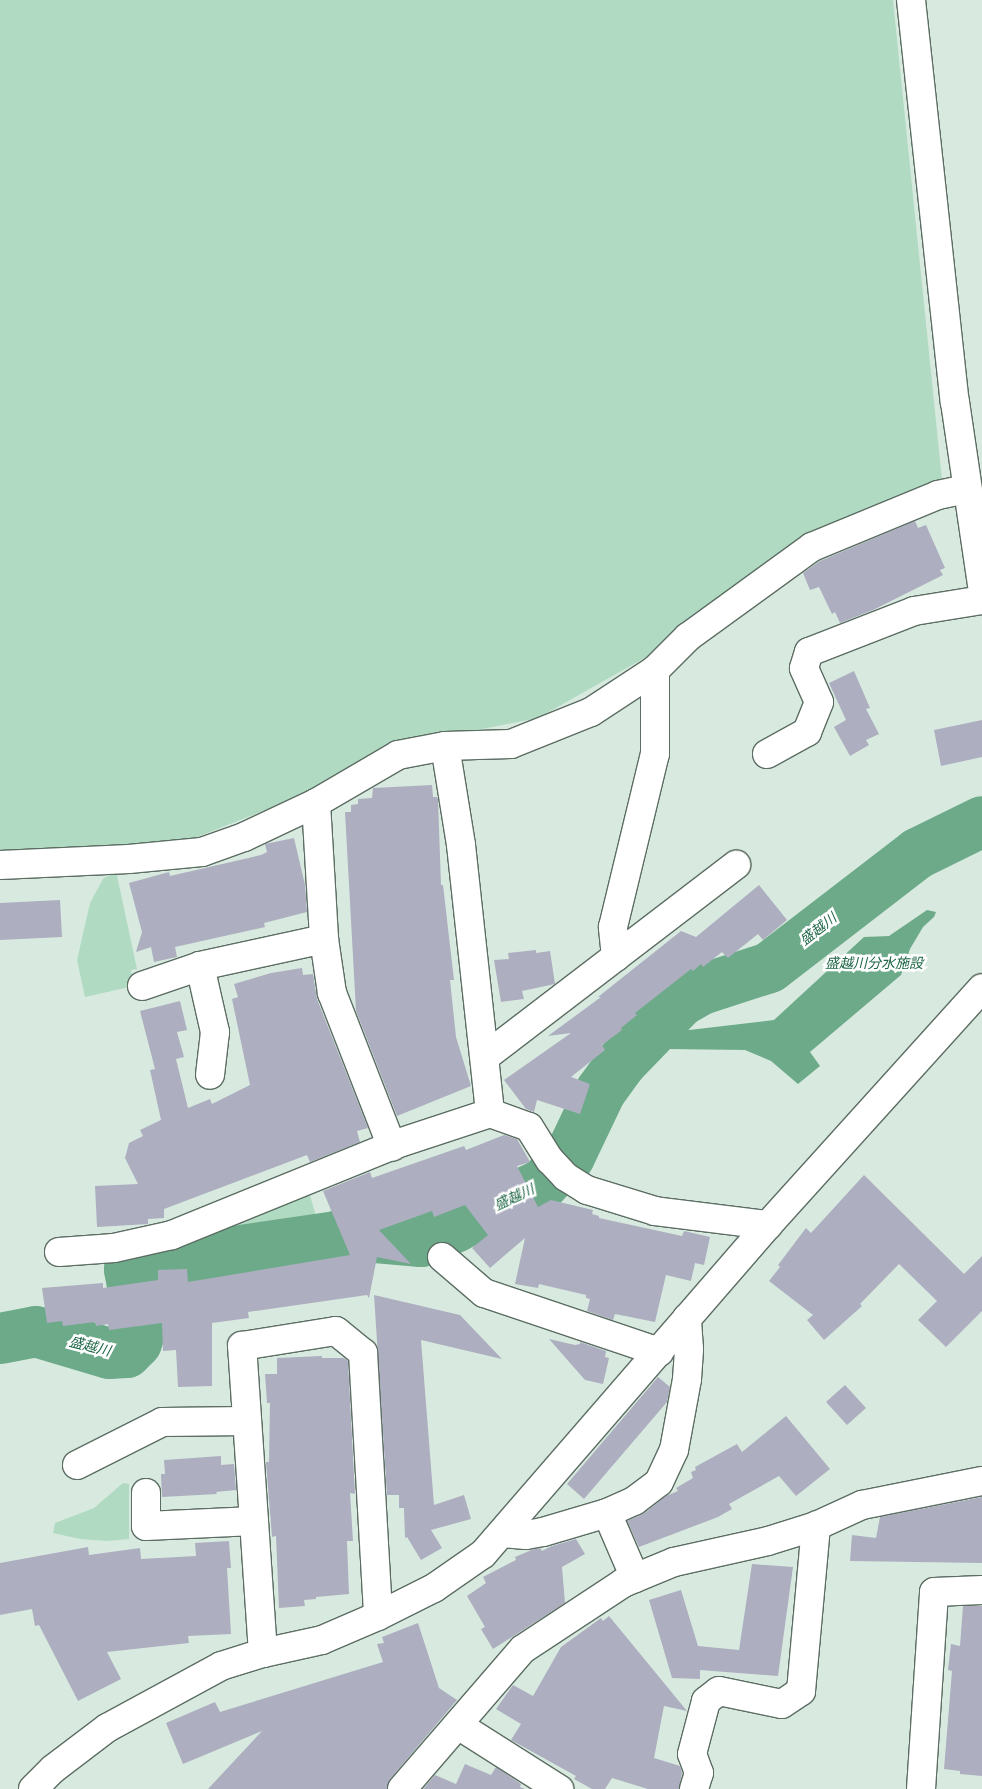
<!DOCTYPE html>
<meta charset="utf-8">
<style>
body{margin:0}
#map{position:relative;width:982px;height:1789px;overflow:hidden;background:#d8eadf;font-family:"Archivo Narrow","Noto Sans JP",sans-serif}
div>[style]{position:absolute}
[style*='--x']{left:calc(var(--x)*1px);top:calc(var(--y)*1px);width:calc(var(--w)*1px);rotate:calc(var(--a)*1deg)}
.green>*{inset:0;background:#b0dac2}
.water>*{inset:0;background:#6daa89}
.stream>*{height:9px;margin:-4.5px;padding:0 4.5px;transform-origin:4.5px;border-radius:4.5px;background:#6daa89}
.river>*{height:51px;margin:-25.5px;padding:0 25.5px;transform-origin:25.5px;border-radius:25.5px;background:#6daa89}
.building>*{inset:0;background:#adaec0}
.roads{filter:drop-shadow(1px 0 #5c6d63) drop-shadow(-1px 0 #5c6d63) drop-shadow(0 1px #5c6d63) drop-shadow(0 -1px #5c6d63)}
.minor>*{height:28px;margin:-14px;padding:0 14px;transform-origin:14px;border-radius:14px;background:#fff}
.tertiary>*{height:28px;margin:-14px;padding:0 14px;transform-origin:14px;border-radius:14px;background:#fff}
span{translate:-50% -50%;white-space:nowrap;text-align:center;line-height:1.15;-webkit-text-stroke:5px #fff;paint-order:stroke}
.water-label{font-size:14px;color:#1e6646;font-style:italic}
</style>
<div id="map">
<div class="green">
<i style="clip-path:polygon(0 0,893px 0,942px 480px,841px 524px,778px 559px,648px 656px,538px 718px,457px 734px,187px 841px,0 856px)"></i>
<i style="clip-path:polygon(116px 871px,137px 969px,131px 970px,134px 986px,85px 997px,77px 960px,90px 903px,103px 879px)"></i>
<i style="clip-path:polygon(309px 1192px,316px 1216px,285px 1231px,203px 1249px,172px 1248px)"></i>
<i style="clip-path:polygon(123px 1483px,129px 1484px,129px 1539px,107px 1541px,80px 1539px,53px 1533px,55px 1523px,94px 1508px)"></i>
</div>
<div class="water">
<i style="clip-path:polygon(927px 910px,936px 912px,934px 917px,923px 927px,910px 949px,901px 975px,810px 1052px,820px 1066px,798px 1084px,771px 1061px,745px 1050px,669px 1049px,638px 1056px,655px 1034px,774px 1020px,864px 937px,889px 936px)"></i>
</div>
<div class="stream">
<i style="--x:633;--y:1048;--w:22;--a:-5"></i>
</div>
<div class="river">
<i style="--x:0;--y:1338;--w:36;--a:-11"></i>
<i style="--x:35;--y:1331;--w:77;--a:16.6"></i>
<i style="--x:109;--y:1353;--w:17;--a:-3"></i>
<i style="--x:126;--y:1352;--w:14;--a:-45"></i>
<i style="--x:136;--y:1342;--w:13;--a:-72"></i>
<i style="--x:140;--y:1330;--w:62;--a:-100.2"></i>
<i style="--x:129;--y:1269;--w:9;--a:-49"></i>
<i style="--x:135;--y:1262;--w:13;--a:-18"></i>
<i style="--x:147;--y:1258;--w:53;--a:-2.2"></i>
<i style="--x:200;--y:1256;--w:136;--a:-8.4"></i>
<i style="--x:335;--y:1236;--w:17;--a:-3"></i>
<i style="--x:352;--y:1235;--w:69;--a:5"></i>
<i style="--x:421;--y:1241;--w:38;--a:-23"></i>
<i style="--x:456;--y:1226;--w:97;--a:-26.3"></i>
<i style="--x:543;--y:1183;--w:37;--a:-46"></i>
<i style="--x:569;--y:1156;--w:72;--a:-64.5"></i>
<i style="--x:600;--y:1091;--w:37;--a:-54"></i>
<i style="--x:622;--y:1061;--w:83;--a:-46"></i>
<i style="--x:680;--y:1001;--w:24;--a:-30"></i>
<i style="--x:701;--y:989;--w:71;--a:-17.9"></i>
<i style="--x:769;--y:967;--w:187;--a:-37.6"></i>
<i style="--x:917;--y:853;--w:72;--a:-26.2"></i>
</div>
<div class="building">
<i style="clip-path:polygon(915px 521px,918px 528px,926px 525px,945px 568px,940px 570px,943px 575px,873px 610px,840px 623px,835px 612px,832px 614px,819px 587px,810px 590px,803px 573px,820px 561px)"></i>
<i style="clip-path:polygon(854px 671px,870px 708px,866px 709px,879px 734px,866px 740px,869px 745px,850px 756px,834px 727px,846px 720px,829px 683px)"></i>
<i style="clip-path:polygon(982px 720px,982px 757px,941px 766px,934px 730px)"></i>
<i style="clip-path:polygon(432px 785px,433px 797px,437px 797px,438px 799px,441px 885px,443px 885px,454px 980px,450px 980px,456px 1037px,471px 1086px,397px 1116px,356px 1011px,345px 812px,351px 812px,351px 805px,358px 804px,358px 799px,372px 798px,373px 788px)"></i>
<i style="clip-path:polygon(294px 838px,305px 885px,307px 912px,264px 923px,265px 927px,175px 947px,177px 957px,154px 962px,151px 947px,136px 952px,142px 932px,129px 883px,169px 872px,170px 876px,261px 855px,267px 852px,265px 844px)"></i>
<i style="clip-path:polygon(759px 885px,787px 920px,763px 940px,758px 934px,728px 958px,722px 952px,703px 967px,701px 964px,693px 971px,691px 969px,635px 1013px,637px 1015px,621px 1028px,622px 1030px,602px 1045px,605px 1050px,571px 1077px,590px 1084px,580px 1114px,537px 1100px,534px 1112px,526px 1109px,504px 1080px,571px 1033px,548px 1036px,601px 997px,598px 997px,681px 931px,696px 937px)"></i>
<i style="clip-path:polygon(60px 900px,62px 937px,0 940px,0 903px)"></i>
<i style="clip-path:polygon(536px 950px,536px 953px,550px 951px,555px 984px,522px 991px,524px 999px,501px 1002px,494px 960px,509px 959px,508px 953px)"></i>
<i style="clip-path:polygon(302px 968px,303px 975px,313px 974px,317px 999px,368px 1128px,357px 1131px,360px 1142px,310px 1162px,307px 1155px,164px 1209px,164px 1218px,148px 1219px,148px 1224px,97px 1227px,95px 1186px,138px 1184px,125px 1158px,129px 1143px,143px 1136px,140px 1130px,161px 1120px,150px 1070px,155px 1069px,140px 1011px,180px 1001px,187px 1030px,177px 1032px,184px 1057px,176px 1059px,188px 1108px,210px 1099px,212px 1104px,250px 1085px,232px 999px,238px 997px,234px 984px,271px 973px)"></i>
<i style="clip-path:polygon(504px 1135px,517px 1139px,530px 1162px,517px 1166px,538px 1207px,551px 1200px,593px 1210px,592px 1214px,599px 1216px,599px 1218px,682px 1236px,684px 1231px,710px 1237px,704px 1265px,695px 1263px,691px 1281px,666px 1275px,655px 1322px,615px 1314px,613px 1320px,587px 1311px,590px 1299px,586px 1298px,586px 1295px,539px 1284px,538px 1288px,515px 1284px,525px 1238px,490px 1268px,472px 1248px,488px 1235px,465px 1205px,434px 1217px,432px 1211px,379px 1230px,411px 1264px,377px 1257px,369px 1298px,367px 1295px,248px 1312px,249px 1318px,212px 1323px,212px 1386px,178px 1387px,176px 1350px,163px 1351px,162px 1323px,109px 1330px,108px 1324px,96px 1326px,95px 1322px,63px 1326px,62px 1321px,47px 1323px,42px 1288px,103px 1283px,103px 1288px,158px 1280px,158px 1270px,187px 1269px,188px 1282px,350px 1255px,323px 1191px,370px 1172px,372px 1178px,464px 1146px,466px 1150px)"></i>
<i style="clip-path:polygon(864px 1175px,964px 1274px,982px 1256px,982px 1311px,946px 1347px,918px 1320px,937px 1301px,899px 1264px,860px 1304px,862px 1306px,824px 1340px,807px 1320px,813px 1315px,769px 1281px,780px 1267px,778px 1265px,806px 1228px,811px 1233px)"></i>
<i style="clip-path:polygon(374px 1295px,460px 1315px,502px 1359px,421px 1340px,434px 1505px,464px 1495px,471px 1519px,431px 1530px,442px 1548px,421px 1560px,407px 1537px,405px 1538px,404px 1508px,399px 1508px,399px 1495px,387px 1495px)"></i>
<i style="clip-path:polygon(549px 1339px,575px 1345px,580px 1344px,580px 1342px,606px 1351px,605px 1357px,609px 1358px,603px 1384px,585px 1380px)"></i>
<i style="clip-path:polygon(322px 1356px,322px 1358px,344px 1358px,348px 1361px,355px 1494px,350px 1493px,353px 1541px,347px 1541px,349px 1594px,316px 1597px,316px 1599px,304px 1600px,305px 1606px,279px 1608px,276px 1536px,272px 1537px,266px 1462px,269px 1462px,270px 1403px,267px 1403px,265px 1374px,277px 1374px,277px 1358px)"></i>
<i style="clip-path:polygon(658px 1377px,670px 1387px,667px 1402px,584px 1499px,567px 1484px)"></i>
<i style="clip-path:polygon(845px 1385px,866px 1408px,847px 1425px,826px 1402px)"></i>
<i style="clip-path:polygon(786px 1416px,830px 1469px,796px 1496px,779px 1476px,729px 1504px,732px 1509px,718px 1517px,639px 1547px,627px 1521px,643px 1514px,666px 1496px,678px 1491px,676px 1488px,693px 1478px,691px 1472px,696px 1470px,695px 1467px,737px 1444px,742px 1452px)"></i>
<i style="clip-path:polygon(221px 1456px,221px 1465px,234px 1464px,236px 1490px,216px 1492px,217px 1494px,162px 1497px,161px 1474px,165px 1474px,164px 1460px)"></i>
<i style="clip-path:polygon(982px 1497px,982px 1563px,850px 1561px,852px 1535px,876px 1538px,880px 1517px)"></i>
<i style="clip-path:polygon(576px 1539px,585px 1554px,562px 1567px,565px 1603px,493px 1649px,481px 1629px,485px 1627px,467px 1596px,486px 1583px,483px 1577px,516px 1560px,515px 1557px,534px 1549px,540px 1548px,542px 1551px,552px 1546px)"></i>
<i style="clip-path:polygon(229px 1541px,231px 1568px,227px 1568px,231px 1634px,188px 1636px,189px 1643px,107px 1652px,121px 1679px,78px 1701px,39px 1625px,35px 1626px,32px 1609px,0 1615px,0 1563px,88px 1547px,89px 1555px,140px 1548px,141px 1559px,196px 1556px,195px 1543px)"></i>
<i style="clip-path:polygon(752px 1564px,793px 1567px,778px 1676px,700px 1670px,700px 1679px,672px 1678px,649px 1600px,681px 1590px,698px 1646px,739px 1650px)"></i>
<i style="clip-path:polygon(963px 1606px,982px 1606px,982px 1776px,960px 1774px,960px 1771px,944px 1769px,952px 1671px,948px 1670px,951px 1644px,960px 1646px)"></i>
<i style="clip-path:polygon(609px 1616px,687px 1711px,664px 1706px,654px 1758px,680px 1766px,682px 1773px,679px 1789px,648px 1789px,612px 1778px,605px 1789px,592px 1789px,574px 1779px,576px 1776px,511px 1740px,521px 1724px,496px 1709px,513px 1685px,533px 1696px,561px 1647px,601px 1618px,603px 1621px)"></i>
<i style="clip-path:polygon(418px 1623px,439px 1688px,457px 1700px,390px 1779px,387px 1789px,208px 1789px,262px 1731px,183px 1764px,166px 1723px,215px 1702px,220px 1712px,383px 1662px,377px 1644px,384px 1643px,382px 1637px)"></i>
<i style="clip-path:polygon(465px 1764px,491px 1775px,496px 1767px,521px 1784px,520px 1787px,525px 1789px,423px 1789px,435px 1775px,456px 1784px)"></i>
</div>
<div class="roads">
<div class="minor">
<i style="--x:445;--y:746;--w:100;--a:80.8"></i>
<i style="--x:461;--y:845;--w:270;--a:83.8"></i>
<i style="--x:490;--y:1113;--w:41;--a:19.7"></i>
<i style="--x:529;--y:1127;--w:39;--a:58"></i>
<i style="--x:550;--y:1160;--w:23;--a:47"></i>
<i style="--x:566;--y:1177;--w:25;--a:32"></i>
<i style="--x:587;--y:1190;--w:71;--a:17.2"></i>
<i style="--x:655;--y:1211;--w:114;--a:7.1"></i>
<i style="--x:767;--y:754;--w:46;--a:-28.8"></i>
<i style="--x:807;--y:732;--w:32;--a:-68"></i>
<i style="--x:819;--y:702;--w:37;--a:-114"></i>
<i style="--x:804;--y:668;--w:17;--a:-73"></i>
<i style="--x:809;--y:652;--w:113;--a:-21.3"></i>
<i style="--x:914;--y:611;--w:69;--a:-9.2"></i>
<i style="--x:316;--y:803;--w:136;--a:86.6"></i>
<i style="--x:324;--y:939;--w:55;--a:81.6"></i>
<i style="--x:332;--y:993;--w:165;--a:68.7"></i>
<i style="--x:0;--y:865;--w:129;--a:-2.7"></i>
<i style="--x:129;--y:859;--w:73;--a:-5.5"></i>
<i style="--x:202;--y:852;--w:45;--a:-19.7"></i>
<i style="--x:244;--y:837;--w:80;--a:-25.3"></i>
<i style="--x:316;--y:803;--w:95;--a:-30.3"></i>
<i style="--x:398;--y:755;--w:48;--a:-10.8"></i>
<i style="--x:445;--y:746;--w:66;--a:-1.7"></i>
<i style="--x:511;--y:744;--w:86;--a:-21.8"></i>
<i style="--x:591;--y:712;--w:77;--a:-33.3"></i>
<i style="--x:655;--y:670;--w:47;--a:-45"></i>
<i style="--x:688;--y:637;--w:153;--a:-36"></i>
<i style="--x:812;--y:547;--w:136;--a:-22.4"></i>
<i style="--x:938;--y:495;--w:30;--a:-12"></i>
<i style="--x:616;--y:957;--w:30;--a:-96"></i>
<i style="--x:613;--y:927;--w:178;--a:-76.4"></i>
<i style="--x:655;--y:754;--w:84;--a:-90"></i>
<i style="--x:200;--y:966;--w:68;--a:77.2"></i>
<i style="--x:215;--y:1032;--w:43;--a:96.6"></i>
<i style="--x:142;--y:986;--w:61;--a:-19"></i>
<i style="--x:200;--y:966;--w:127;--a:-12.3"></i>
<i style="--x:486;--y:1056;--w:315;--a:-37.4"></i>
<i style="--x:59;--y:1252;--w:55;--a:-4.2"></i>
<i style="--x:114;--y:1248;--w:59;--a:-12.6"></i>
<i style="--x:172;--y:1235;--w:245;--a:-22.1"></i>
<i style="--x:399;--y:1143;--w:96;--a:-18.2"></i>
<i style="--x:442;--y:1257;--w:55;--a:40.6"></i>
<i style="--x:484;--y:1293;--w:185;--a:18.6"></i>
<i style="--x:77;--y:1465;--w:95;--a:-26.8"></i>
<i style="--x:162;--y:1422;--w:85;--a:-0.7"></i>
<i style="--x:146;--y:1493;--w:33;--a:90"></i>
<i style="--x:146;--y:1526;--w:108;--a:-2.7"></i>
<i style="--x:607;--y:1513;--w:71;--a:66.7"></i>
<i style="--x:502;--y:1533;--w:24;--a:5"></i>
<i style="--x:526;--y:1535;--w:17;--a:-10"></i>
<i style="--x:543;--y:1532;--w:67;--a:-16.5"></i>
<i style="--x:607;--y:1513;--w:30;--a:-24"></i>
<i style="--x:634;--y:1501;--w:31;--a:-37"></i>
<i style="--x:659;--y:1482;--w:35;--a:-65"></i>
<i style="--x:674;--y:1450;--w:72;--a:-79.6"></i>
<i style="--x:687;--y:1379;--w:30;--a:-86"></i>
<i style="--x:689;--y:1349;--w:31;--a:-94"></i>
<i style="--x:263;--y:1653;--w:308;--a:-93.9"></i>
<i style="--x:242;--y:1346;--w:95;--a:-9.1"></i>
<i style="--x:336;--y:1331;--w:35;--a:39"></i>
<i style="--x:363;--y:1353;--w:263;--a:86.7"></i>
<i style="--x:458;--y:1725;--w:120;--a:32.4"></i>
<i style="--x:33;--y:1789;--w:28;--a:-45"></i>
<i style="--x:53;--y:1769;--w:68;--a:-37.2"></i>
<i style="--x:107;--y:1728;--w:130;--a:-28.5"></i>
<i style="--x:221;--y:1666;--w:44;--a:-17.2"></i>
<i style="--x:263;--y:1653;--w:60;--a:-12.4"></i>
<i style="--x:322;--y:1640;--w:61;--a:-23.2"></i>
<i style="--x:378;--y:1616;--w:63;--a:-26.6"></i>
<i style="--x:434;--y:1588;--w:60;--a:-34.8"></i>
<i style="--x:483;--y:1554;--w:435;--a:-49.1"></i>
<i style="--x:768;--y:1225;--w:319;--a:-47.9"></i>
<i style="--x:402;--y:1789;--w:185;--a:-49.2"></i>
<i style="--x:523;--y:1649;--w:120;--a:-33.4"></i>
<i style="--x:623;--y:1583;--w:55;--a:-22.4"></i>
<i style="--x:674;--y:1562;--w:96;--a:-12.6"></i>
<i style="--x:768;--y:1541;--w:50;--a:-17.4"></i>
<i style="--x:816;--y:1526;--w:51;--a:-24.5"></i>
<i style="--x:862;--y:1505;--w:122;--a:-11.3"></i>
<i style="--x:694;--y:1789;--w:17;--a:-73"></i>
<i style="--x:699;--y:1773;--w:20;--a:-110"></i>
<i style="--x:692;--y:1754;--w:55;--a:-75.2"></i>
<i style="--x:706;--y:1701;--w:16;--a:-38"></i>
<i style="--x:719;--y:1691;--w:64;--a:11.7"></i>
<i style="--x:782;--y:1704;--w:23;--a:-34"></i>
<i style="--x:801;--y:1691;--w:166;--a:-84.8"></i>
<i style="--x:921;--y:1789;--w:197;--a:-86.2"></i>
<i style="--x:934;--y:1592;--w:48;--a:-2.4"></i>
</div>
<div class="tertiary">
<i style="--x:911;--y:0;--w:404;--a:83.8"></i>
<i style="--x:955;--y:402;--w:185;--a:81.6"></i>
</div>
</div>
<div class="water-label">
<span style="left:818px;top:929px;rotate:-38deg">盛越川</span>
<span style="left:874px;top:963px">盛越川分水施設</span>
<span style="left:514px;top:1197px;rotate:-25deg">盛越川</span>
<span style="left:90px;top:1346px;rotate:14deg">盛越川</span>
</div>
</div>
